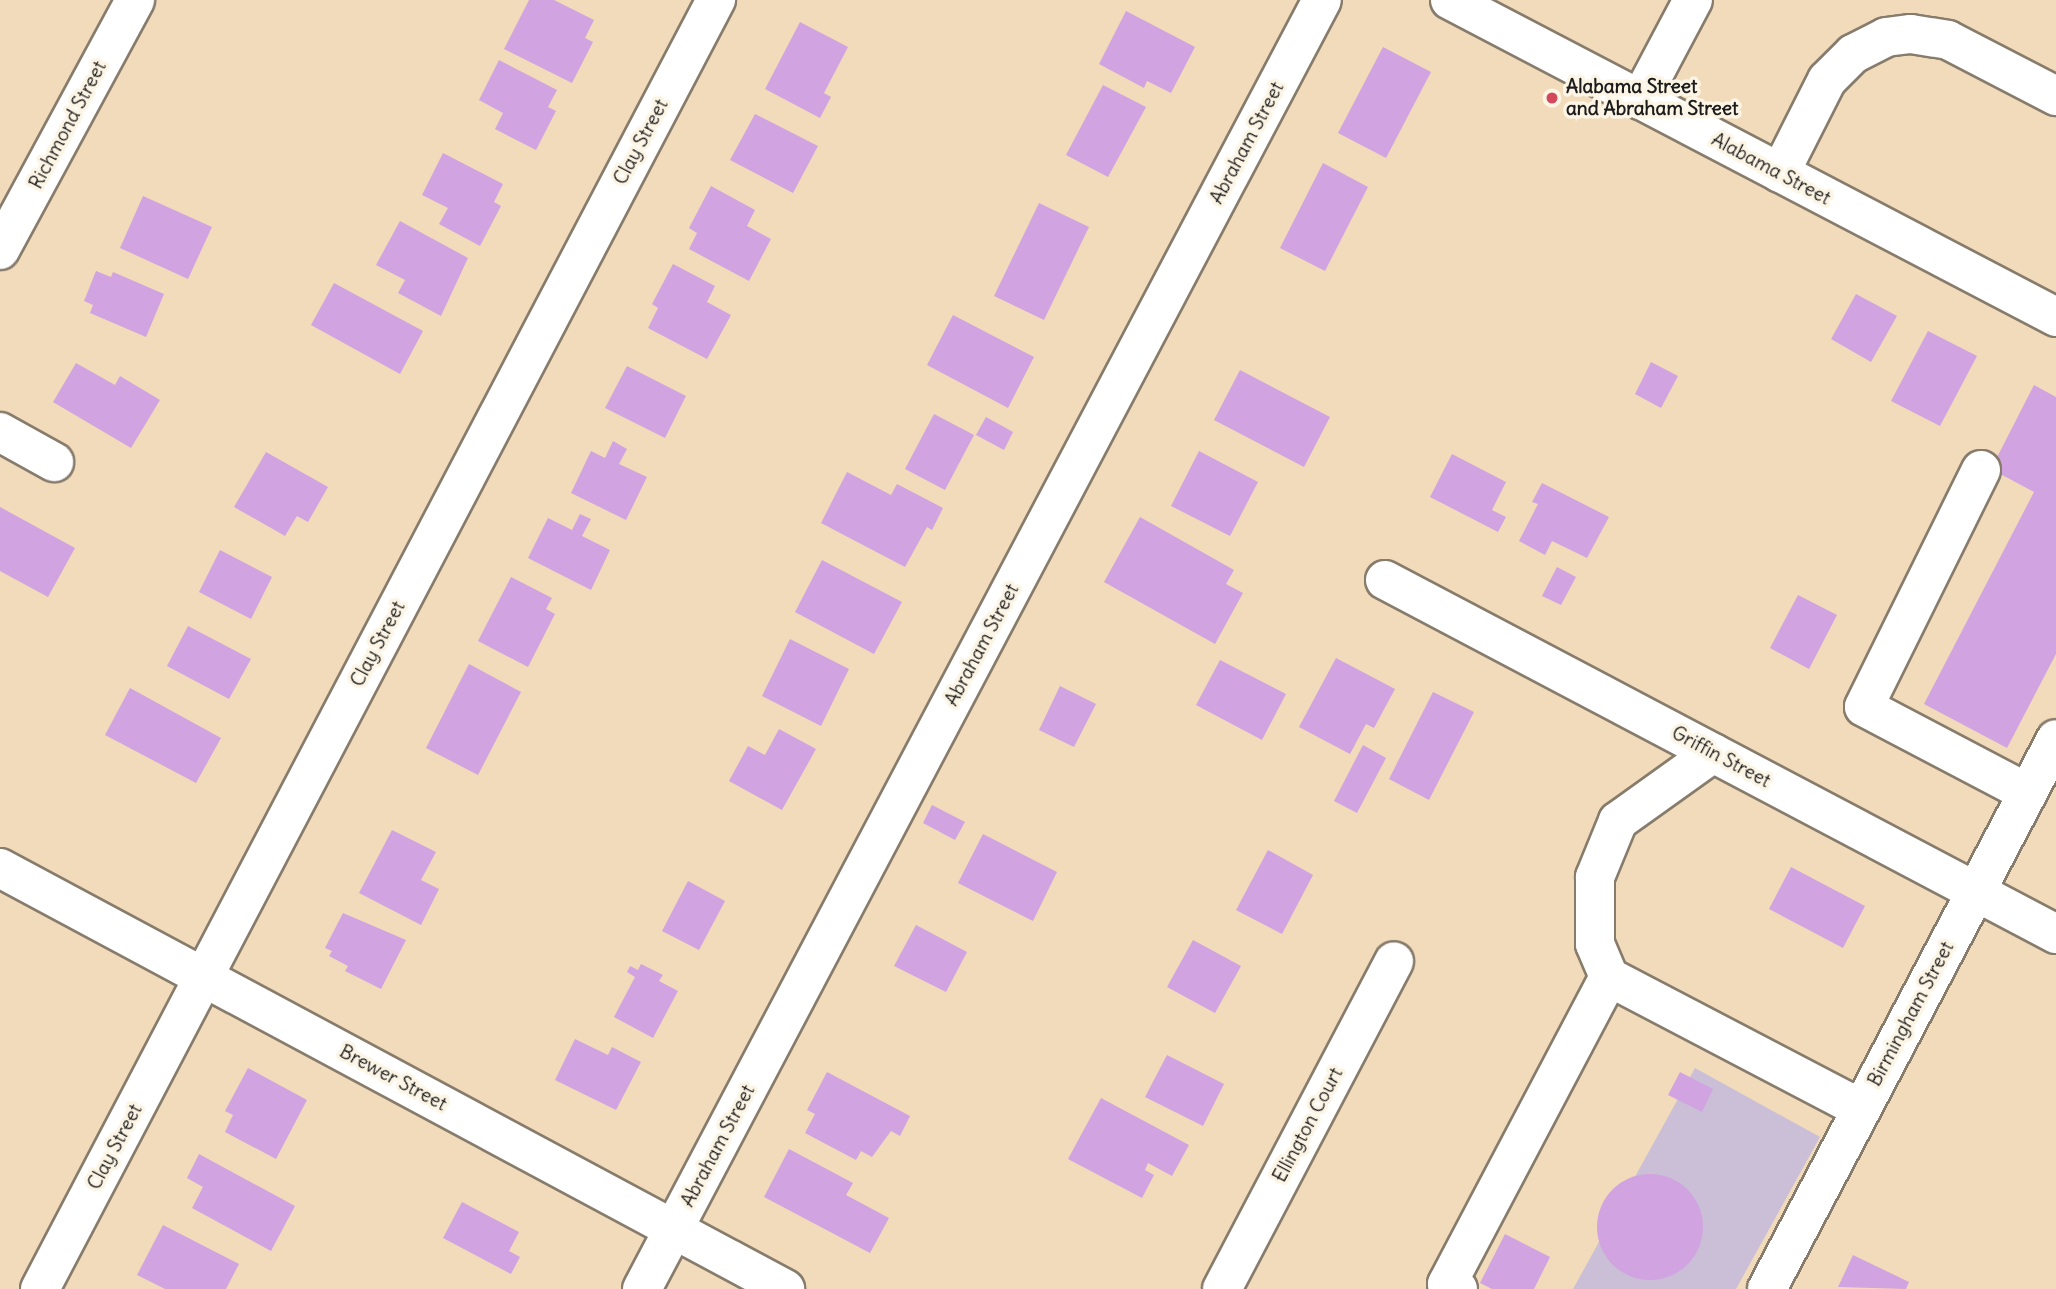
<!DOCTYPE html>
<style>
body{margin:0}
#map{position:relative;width:2056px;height:1289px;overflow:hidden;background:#f2dbbb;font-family:Delius,sans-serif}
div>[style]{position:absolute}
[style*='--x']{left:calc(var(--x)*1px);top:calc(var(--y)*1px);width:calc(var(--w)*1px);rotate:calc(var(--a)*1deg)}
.industrial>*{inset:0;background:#cabfd6}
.building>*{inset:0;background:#d1a3e0}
.round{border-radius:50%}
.roads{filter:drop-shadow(2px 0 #877c6c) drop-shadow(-2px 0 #877c6c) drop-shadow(0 2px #877c6c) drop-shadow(0 -2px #877c6c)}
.minor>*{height:38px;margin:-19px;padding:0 19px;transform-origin:19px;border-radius:19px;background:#fff}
.dots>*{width:19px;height:19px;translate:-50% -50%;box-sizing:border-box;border:4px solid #fcf5e5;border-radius:50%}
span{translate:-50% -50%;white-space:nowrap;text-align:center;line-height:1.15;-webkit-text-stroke:7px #fcf5e5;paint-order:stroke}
.poi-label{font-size:19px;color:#1c1c1c;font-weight:700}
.left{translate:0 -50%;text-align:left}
.street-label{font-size:19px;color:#1c1c1c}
</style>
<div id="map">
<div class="industrial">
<i style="clip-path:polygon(1695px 1068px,1820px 1137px,1736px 1289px,1573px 1289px)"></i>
</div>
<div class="building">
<i style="clip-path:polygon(529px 0,554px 0,594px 20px,585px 38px,593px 42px,572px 83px,504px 49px)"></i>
<i style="clip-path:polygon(1126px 11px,1195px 47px,1171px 93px,1147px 81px,1144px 88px,1099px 64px)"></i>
<i style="clip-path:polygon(800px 22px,848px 47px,824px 93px,831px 97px,820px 118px,765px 89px)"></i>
<i style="clip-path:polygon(1383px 47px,1431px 72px,1386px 158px,1338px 133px)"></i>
<i style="clip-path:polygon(499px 60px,557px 90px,548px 107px,556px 111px,536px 150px,495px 129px,503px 113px,479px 100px)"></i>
<i style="clip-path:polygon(1103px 85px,1146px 107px,1108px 177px,1066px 155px)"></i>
<i style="clip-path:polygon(755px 114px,818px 146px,793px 193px,730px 160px)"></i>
<i style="clip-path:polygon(443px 153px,503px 184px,494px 202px,501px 206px,480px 246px,439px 224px,448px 208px,422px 195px)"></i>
<i style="clip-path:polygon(1323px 163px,1368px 187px,1325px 271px,1280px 248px)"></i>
<i style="clip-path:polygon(711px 186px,755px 210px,747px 226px,771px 239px,749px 281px,689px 249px,697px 233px,689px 228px)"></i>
<i style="clip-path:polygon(143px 196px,212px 227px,188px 279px,120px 248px)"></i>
<i style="clip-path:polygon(1039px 203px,1089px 227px,1044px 320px,994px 296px)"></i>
<i style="clip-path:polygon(400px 221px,468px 258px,441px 316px,398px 293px,405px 280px,376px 265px)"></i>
<i style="clip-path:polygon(673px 264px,715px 286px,707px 302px,731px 315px,707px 359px,648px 328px,658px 308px,652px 304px)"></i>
<i style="clip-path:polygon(96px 271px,111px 277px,113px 272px,164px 294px,146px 337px,90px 313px,93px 305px,84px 301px)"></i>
<i style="clip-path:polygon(334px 283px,423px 331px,400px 374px,311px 325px)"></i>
<i style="clip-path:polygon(1856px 294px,1897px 316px,1871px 362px,1831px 339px)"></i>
<i style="clip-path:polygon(953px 315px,1034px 357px,1008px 408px,927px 365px)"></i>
<i style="clip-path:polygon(1928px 331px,1977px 356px,1940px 426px,1891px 401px)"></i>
<i style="clip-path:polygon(1651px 362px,1678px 376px,1661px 408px,1635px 394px)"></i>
<i style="clip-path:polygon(76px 363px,115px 385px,120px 376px,160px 400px,131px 448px,53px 402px)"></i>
<i style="clip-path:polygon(627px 366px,686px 396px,665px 438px,605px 408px)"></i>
<i style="clip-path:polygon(1240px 370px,1330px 417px,1304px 467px,1214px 420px)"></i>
<i style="clip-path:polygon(2034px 385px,2056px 397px,2056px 654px,2007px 748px,1924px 704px,2034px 492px,1991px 469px)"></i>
<i style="clip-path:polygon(934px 414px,974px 435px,945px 490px,905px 469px)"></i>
<i style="clip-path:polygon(986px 417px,1013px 432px,1004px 450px,976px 435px)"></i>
<i style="clip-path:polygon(613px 441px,627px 449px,619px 464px,647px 477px,626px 520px,571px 493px,591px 451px,605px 458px)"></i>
<i style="clip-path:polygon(1199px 451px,1258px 482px,1230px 536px,1171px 506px)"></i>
<i style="clip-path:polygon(266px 452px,328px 487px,308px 522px,297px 516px,285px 536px,234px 507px)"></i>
<i style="clip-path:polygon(1452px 454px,1506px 482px,1492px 510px,1506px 517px,1498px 532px,1430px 497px)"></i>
<i style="clip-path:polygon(847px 472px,891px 495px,897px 484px,943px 508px,932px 530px,927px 527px,905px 567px,821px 523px)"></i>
<i style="clip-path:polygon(1542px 483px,1609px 517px,1587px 558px,1552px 541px,1545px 555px,1519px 541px,1538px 504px,1532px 502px)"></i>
<i style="clip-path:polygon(0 507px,75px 548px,48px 597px,0 571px)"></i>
<i style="clip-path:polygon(580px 514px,591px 519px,582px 536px,610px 550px,591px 590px,528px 558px,548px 518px,572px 530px)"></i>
<i style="clip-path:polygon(1140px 517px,1234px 570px,1226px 584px,1243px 593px,1215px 644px,1104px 582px)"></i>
<i style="clip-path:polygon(220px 550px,272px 577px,251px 619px,199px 592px)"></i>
<i style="clip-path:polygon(822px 560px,902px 602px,874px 654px,795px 612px)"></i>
<i style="clip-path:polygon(1557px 567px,1576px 577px,1561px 605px,1542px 596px)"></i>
<i style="clip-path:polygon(511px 577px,552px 598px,546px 609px,555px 614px,528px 667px,478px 641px)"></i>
<i style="clip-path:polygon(1798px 595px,1837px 615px,1809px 669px,1770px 648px)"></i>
<i style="clip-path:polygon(188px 626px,251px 659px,229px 699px,167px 666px)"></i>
<i style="clip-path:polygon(790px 639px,849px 669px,821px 726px,762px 696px)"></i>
<i style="clip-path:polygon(1336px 658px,1395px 689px,1374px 728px,1366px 724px,1350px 754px,1299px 727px)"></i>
<i style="clip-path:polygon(1220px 660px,1286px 694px,1262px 740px,1196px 705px)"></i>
<i style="clip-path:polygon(469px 664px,521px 692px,478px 775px,426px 748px)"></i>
<i style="clip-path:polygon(1060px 686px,1096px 704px,1074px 747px,1039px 730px)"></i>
<i style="clip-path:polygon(130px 688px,221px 738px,196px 783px,105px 735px)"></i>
<i style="clip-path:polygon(1433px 692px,1474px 712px,1429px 800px,1389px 779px)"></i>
<i style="clip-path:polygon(779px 729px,816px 749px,782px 810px,729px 781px,748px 746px,765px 755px)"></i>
<i style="clip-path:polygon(1363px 745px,1386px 758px,1357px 813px,1334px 801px)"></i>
<i style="clip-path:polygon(932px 805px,965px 822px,955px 840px,923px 823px)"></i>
<i style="clip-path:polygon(392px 830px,436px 852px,421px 880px,439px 889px,421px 925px,359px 893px)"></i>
<i style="clip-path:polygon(983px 834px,1057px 872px,1033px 921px,958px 883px)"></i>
<i style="clip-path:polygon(1268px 850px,1313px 875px,1282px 934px,1236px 910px)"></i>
<i style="clip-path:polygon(1791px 867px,1865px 906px,1843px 948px,1769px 909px)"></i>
<i style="clip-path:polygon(688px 881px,725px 901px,699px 950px,662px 931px)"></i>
<i style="clip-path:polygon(343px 913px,406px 940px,381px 989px,345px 971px,348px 966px,329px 956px,332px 951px,325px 948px)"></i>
<i style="clip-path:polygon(916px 925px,967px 952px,946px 992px,894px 966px)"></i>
<i style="clip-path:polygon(1193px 940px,1241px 966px,1215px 1013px,1167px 987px)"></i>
<i style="clip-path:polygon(641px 964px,663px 975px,659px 981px,678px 991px,653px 1038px,614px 1017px,635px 977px,627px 972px,630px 966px,638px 970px)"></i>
<i style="clip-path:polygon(575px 1039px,608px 1055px,612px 1047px,641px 1062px,616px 1110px,555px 1080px)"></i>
<i style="clip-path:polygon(1167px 1055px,1224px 1084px,1203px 1126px,1145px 1097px)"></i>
<i style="clip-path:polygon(248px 1068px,307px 1100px,276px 1159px,225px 1132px,233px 1115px,225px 1111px)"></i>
<i style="clip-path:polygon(827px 1072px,910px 1116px,900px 1136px,891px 1131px,872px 1157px,861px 1151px,856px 1160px,805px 1133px,815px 1114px,807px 1110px)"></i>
<i style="clip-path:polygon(1680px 1072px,1713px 1089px,1702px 1112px,1668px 1095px)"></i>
<i style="clip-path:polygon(1101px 1098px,1189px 1145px,1172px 1176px,1148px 1163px,1145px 1170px,1154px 1175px,1142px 1198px,1068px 1159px)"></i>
<i style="clip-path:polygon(789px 1149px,853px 1183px,846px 1195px,889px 1218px,870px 1253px,764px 1197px)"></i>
<i style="clip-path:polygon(199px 1154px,295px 1206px,271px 1251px,192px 1208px,203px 1187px,187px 1178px)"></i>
<i class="round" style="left:1597px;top:1174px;width:106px;height:106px"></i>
<i style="clip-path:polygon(462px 1202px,519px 1232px,509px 1251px,520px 1257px,511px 1274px,443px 1238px)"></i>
<i style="clip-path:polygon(163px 1225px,239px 1264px,226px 1289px,165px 1289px,137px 1275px)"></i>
<i style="clip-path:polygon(1505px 1234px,1550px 1257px,1534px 1289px,1492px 1289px,1480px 1283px)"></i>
<i style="clip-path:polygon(1853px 1255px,1909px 1282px,1906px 1289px,1838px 1287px)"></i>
</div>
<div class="roads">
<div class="minor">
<i style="--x:1450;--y:0;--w:684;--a:27.61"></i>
<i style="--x:1640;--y:100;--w:113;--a:-62.1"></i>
<i style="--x:1780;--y:173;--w:104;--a:-63.2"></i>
<i style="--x:1827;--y:80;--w:37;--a:-45"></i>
<i style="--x:1853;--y:54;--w:37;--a:-27"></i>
<i style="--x:1886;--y:37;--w:25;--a:-7"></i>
<i style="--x:1911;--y:34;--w:37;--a:9"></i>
<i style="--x:1948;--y:40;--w:122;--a:27.4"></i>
<i style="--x:0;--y:250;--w:284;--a:-61.6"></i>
<i style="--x:0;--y:432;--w:62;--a:29.1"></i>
<i style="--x:1981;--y:470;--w:264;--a:116.3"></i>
<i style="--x:1864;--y:707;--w:185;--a:27.7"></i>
<i style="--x:1385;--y:580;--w:759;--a:27.81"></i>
<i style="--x:1713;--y:753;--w:117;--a:144.4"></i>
<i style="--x:1618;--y:821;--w:61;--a:112.3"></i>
<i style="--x:1595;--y:877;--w:67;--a:90"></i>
<i style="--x:1595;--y:944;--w:36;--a:67"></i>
<i style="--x:1609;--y:977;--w:285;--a:27.6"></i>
<i style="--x:0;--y:868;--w:891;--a:28.2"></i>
<i style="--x:40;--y:1289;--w:1456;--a:-62.33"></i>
<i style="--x:642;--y:1289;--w:1457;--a:-62.19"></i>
<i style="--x:1222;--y:1289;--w:370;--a:-62.3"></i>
<i style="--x:1458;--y:1289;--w:12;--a:-156"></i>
<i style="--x:1447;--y:1284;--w:347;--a:-62.2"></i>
<i style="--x:1767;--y:1289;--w:621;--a:-62.28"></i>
</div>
</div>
<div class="dots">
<i style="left:1552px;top:98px;background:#d1495b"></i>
</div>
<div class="poi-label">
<span class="left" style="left:1566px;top:98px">Alabama Street<br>and Abraham Street</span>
</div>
<div class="street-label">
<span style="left:68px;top:125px;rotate:-62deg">Richmond Street</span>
<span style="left:641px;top:142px;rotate:-62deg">Clay Street</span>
<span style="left:1247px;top:143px;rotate:-62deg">Abraham Street</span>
<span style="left:1771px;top:169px;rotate:28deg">Alabama Street</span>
<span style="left:378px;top:644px;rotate:-62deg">Clay Street</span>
<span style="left:982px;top:645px;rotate:-62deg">Abraham Street</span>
<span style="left:1721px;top:757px;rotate:28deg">Griffin Street</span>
<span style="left:1911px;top:1014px;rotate:-62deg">Birmingham Street</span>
<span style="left:393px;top:1078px;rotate:28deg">Brewer Street</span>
<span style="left:1308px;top:1125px;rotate:-62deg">Ellington Court</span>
<span style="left:718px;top:1146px;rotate:-62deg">Abraham Street</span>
<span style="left:115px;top:1147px;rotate:-62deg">Clay Street</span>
</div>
</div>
